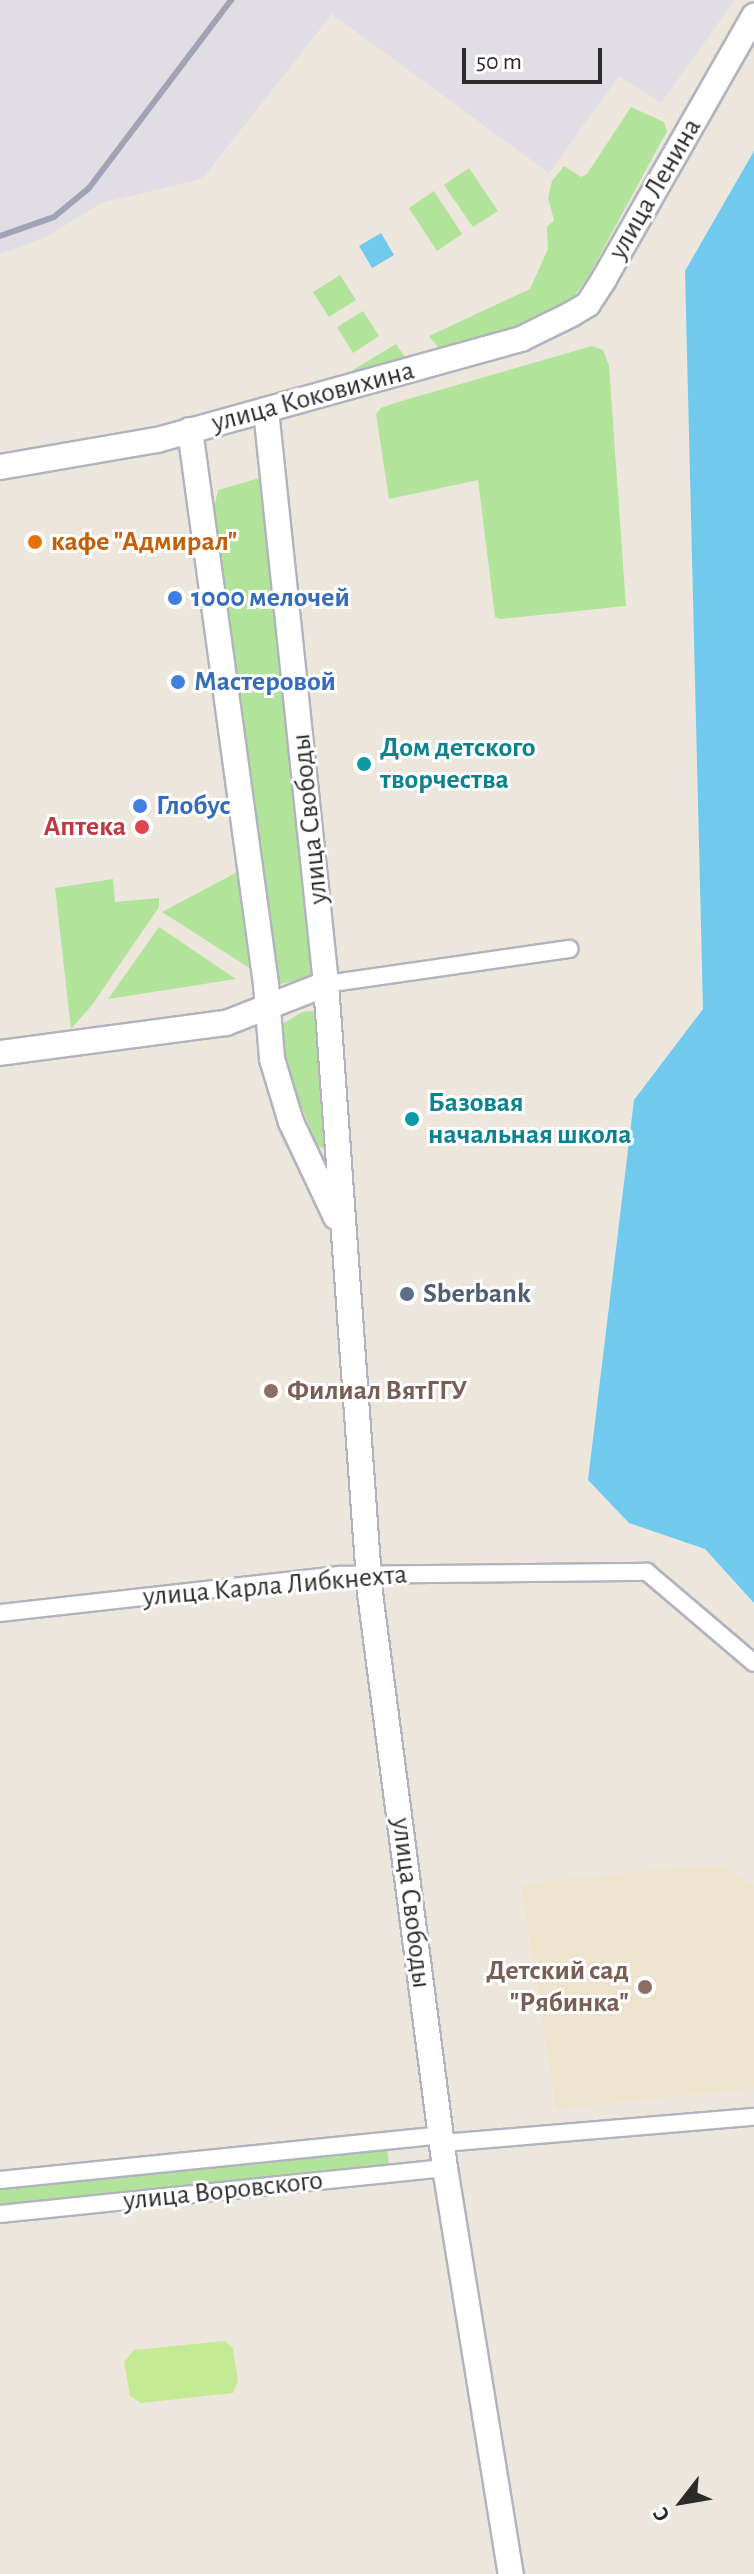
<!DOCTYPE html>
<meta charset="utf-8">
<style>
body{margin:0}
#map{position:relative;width:754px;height:2574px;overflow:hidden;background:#ede6dd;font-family:"Alegreya Sans",sans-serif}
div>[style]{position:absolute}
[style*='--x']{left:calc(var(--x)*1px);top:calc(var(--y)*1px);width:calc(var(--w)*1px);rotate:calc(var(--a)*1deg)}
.industrial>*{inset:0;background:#e0dde5}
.education>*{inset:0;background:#eee4cd}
.green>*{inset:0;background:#b1e39a}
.pitch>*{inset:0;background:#c4ea96}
.water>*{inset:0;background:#71c9ee}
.roads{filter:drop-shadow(2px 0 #b1b3be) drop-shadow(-2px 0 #b1b3be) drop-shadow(0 2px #b1b3be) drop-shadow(0 -2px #b1b3be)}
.street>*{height:16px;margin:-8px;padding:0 8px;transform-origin:8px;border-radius:8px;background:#fff}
.secondary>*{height:24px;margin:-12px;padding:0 12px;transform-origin:12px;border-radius:12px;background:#fff}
.rail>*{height:6px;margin:-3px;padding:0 3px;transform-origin:3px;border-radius:3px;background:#a0a2b5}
.dots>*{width:22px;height:22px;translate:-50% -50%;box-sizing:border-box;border:4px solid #fff;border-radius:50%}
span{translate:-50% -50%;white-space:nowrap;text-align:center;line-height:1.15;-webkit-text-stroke:6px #fff;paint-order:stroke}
.street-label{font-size:28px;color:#2b2b2b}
.food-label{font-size:28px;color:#c56008;font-weight:700}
.left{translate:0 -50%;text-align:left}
.shop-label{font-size:28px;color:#366cbe;font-weight:700}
.culture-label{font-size:28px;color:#0d838f;font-weight:700}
.health-label{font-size:28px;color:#be3a42;font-weight:700}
.right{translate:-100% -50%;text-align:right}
.service-label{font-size:28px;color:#4e5e75;font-weight:700}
.education-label{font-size:28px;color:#785e54;font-weight:700}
.north{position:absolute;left:642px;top:2462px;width:80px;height:80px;-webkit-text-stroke:6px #fff;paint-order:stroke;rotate:239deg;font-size:22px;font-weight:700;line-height:32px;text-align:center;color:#2b2b2b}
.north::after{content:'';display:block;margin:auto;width:28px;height:36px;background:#2b2b2b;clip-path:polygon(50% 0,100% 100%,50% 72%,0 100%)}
.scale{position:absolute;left:462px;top:48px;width:140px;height:36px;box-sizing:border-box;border:4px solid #2b2b2b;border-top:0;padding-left:10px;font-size:24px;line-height:28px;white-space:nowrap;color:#2b2b2b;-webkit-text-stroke:6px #fff;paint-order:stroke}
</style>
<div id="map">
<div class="industrial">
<i style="clip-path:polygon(0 0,735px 0,661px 103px,619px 76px,549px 173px,332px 14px,202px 179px,101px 203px,48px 236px,0 254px)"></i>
</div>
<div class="education">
<i style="clip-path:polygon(705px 1865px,723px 1867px,754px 1886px,754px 2088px,556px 2109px,521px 1884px)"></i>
</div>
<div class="green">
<i style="clip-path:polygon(631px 107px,664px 122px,667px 131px,588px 277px,571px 300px,530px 326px,439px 348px,429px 336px,530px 289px,548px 249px,547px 227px,554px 220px,548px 198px,552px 181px,564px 166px,581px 177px,587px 174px)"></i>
<i style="clip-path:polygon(469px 168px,498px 211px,473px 227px,444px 185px)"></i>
<i style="clip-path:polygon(434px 191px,462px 234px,437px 251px,409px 208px)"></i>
<i style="clip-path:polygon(340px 275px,356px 300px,329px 317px,313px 292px)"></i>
<i style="clip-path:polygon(363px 311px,379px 336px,353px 353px,337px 327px)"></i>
<i style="clip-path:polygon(396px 344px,405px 357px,348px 373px)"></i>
<i style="clip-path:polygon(592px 346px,603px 350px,609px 366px,626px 606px,500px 619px,495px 617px,478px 480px,389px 499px,376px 414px,381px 408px,398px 402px)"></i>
<i style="clip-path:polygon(259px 478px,264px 482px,320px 975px,281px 984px,274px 981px,213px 512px,218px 490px)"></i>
<i style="clip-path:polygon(243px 869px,257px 973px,162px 912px)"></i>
<i style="clip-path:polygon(113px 879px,115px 902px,159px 898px,159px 907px,92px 1005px,71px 1029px,55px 888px)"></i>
<i style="clip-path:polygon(159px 927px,236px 979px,108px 999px)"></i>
<i style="clip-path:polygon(314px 1011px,320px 1014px,326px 1150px,318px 1146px,288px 1076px,281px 1035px,281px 1025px,302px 1012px)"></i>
<i style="clip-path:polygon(387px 2147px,389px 2165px,0 2204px,0 2186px)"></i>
</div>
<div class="pitch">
<i style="clip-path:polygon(225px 2341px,233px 2348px,238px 2381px,233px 2393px,141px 2403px,130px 2396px,124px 2362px,134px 2350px)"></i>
</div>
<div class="water">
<i style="clip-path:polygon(754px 151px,754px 1603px,705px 1549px,629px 1523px,588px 1480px,634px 1100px,703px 1009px,685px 271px)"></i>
<i style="clip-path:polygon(381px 233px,394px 255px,372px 268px,359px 246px)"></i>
</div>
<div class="roads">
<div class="street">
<i style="--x:326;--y:984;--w:246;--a:-8.2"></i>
<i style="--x:0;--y:1613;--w:342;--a:-6.4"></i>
<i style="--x:340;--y:1575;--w:307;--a:-0.6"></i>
<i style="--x:647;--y:1572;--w:140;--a:40.4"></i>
<i style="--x:442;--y:2143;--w:313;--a:-4.8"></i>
<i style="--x:0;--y:2180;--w:443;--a:-5.8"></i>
<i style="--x:0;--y:2214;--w:447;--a:-5.9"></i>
</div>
<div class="secondary">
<i style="--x:266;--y:410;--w:577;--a:84.03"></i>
<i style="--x:326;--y:984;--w:611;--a:85.87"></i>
<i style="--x:370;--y:1593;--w:580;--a:82.57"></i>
<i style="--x:445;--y:2168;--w:411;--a:80.8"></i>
<i style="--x:190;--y:430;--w:559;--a:82.19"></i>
<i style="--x:266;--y:984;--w:75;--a:85.4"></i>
<i style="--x:272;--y:1059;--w:66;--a:73.2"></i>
<i style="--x:291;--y:1122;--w:105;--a:64.7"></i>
<i style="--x:0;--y:467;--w:159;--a:-9.8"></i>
<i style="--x:157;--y:440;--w:378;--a:-15.5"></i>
<i style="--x:521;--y:339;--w:55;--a:-26.1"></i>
<i style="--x:570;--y:315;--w:21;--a:-31"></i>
<i style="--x:588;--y:304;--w:30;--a:-57"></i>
<i style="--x:604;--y:279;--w:303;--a:-60.3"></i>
<i style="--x:0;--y:1053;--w:228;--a:-7.6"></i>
<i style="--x:226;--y:1023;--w:107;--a:-21.3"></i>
</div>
</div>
<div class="rail">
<i style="--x:0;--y:236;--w:57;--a:-19.4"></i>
<i style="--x:54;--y:217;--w:45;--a:-39.6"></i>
<i style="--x:89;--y:188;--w:236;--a:-52.9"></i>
</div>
<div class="dots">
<i style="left:35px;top:542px;background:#e8710a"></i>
<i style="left:175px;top:598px;background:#3f7fe0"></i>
<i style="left:178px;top:682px;background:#3f7fe0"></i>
<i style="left:364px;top:764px;background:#0f9aa8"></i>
<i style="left:140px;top:806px;background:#3f7fe0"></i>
<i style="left:142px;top:827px;background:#e0444e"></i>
<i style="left:412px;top:1119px;background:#0f9aa8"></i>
<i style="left:407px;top:1294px;background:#5c6f8a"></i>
<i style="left:271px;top:1391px;background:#8d6e63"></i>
<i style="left:645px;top:1987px;background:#8d6e63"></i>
</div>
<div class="street-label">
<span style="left:655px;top:189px;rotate:-60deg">улица Ленина</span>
<span style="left:313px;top:397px;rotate:-15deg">улица Коковихина</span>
<span style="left:310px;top:819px;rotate:-96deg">улица Свободы</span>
<span style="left:275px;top:1586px;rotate:-5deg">улица Карла Либкнехта</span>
<span style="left:411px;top:1903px;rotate:83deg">улица Свободы</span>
<span style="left:223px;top:2191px;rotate:-6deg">улица Воровского</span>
</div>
<div class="food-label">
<span class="left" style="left:51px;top:542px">кафе "Адмирал"</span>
</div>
<div class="shop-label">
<span class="left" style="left:191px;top:598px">1000 мелочей</span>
<span class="left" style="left:194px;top:682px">Мастеровой</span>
<span class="left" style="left:156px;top:806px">Глобус</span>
</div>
<div class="culture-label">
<span class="left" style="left:380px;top:764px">Дом детского<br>творчества</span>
<span class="left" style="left:428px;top:1119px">Базовая<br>начальная школа</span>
</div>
<div class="health-label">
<span class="right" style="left:126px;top:827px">Аптека</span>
</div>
<div class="service-label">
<span class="left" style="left:423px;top:1294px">Sberbank</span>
</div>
<div class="education-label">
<span class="left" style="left:287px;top:1391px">Филиал ВятГГУ</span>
<span class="right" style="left:629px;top:1987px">Детский сад<br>"Рябинка"</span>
</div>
<div class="north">С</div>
<div class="scale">50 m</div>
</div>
